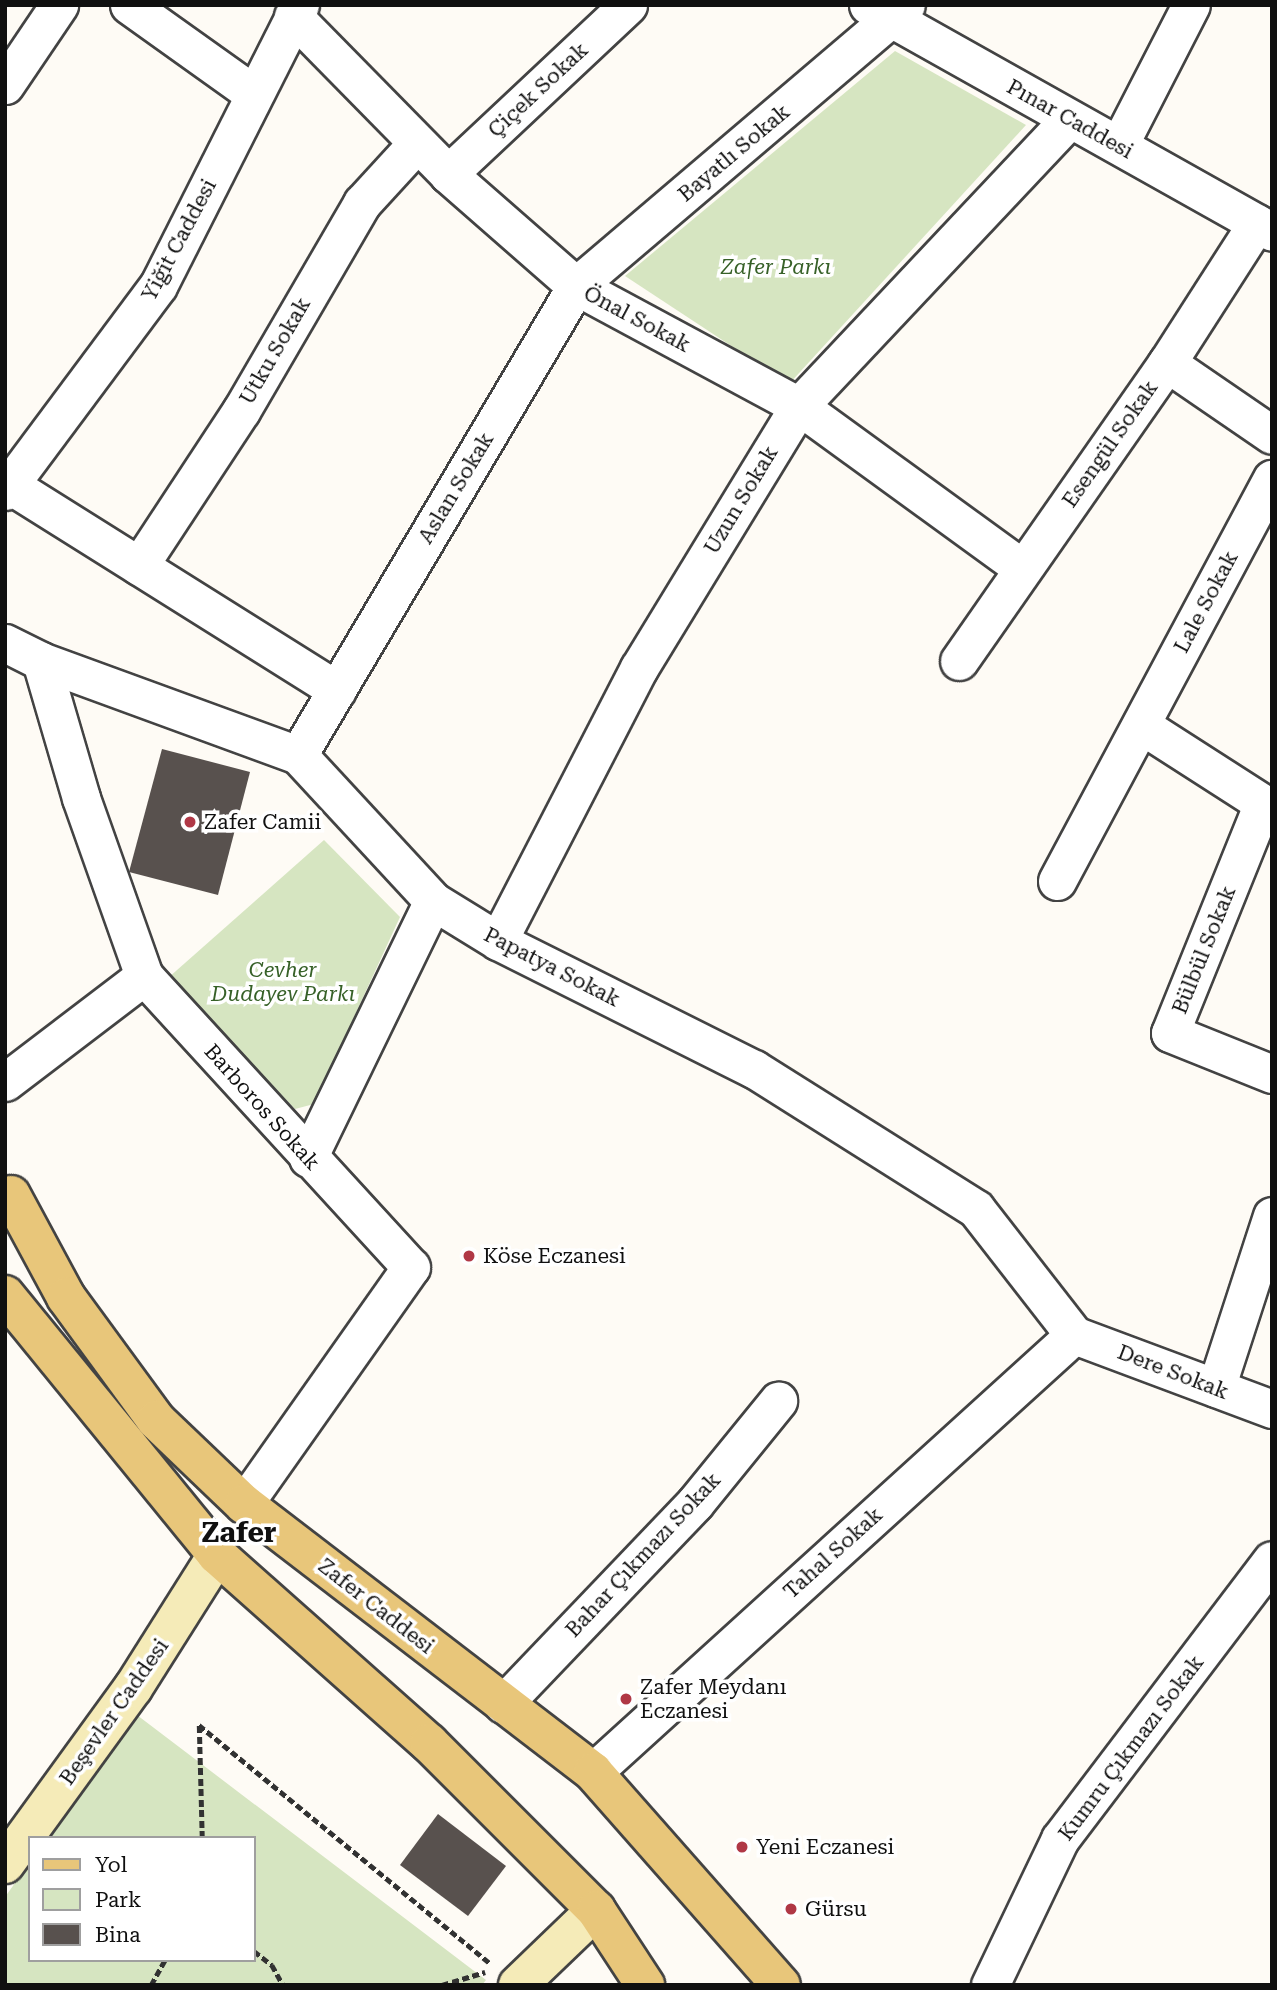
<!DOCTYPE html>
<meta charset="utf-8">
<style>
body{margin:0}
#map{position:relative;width:1277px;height:1990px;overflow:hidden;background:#fefbf5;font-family:"Roboto Serif",serif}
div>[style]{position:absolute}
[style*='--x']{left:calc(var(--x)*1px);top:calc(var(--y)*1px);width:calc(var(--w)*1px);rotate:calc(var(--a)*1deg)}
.green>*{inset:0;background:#d6e5c1}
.building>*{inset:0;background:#58514e}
.path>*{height:4.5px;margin-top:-2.25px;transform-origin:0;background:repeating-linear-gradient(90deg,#323232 0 7px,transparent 0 10.5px)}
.roads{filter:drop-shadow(2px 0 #434343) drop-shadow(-2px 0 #434343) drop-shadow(0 2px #434343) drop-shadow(0 -2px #434343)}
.street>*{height:37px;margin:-18.5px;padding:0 18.5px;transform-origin:18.5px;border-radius:18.5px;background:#fff}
.secondary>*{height:38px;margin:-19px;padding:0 19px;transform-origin:19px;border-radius:19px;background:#f5ebb8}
.primary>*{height:38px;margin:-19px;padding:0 19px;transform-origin:19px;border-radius:19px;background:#e8c67a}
.dots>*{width:19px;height:19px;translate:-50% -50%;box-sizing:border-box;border:4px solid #fff;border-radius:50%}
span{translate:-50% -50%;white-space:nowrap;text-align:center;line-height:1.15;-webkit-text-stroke:7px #fff;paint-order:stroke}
.street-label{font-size:21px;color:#101010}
.park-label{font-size:21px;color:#376128;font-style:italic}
.poi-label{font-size:21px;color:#101010}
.left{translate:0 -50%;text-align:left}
.district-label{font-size:28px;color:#101010;font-weight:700}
.frame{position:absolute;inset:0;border:7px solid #101010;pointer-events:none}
.legend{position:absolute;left:28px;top:1836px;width:228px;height:126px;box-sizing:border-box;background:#fff;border:2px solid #9f9f9f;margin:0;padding:9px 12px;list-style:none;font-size:21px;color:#101010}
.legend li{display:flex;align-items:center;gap:14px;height:35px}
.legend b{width:35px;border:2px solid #9f9f9f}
</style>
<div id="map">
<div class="green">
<i style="clip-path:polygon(895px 51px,1026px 125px,789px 384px,625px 276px)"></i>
<i style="clip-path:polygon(324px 840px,400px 917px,314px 1104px,295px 1109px,168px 978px)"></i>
<i style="clip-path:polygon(133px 1712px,486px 1980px,482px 1985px,5px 1985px,5px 1897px,30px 1862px,30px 1960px,254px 1960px,254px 1838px,46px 1838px)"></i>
</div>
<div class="building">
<i style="clip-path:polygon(162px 749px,250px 772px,218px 895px,129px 872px)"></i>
<i style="clip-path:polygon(438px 1814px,506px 1866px,468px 1916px,400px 1865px)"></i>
</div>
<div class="path">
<i style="--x:202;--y:1838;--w:113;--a:-91.5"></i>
<i style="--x:199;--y:1725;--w:376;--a:39.3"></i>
<i style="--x:254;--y:1951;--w:23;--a:38"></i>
<i style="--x:272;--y:1965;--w:23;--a:61"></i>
<i style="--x:151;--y:1985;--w:29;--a:-61"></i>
<i style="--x:442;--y:1985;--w:45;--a:-16.8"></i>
</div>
<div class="roads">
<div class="street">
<i style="--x:129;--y:5;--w:153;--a:35.5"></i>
<i style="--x:868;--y:5;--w:463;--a:29.3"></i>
<i style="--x:293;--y:16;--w:221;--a:45.5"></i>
<i style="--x:448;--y:174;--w:170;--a:41.2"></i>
<i style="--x:576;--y:286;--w:253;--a:28.3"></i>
<i style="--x:799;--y:406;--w:276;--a:36"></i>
<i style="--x:5;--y:85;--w:97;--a:-56"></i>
<i style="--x:1119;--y:145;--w:157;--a:-62.8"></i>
<i style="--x:448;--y:174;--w:247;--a:-43.2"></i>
<i style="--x:1167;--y:363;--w:127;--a:34.4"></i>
<i style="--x:10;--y:485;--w:386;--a:32.1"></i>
<i style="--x:5;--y:491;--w:256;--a:-53.3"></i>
<i style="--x:158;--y:286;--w:315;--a:-63.2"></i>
<i style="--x:139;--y:566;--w:186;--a:-56.7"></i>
<i style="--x:241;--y:411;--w:241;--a:-59.8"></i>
<i style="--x:362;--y:203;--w:81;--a:-47.5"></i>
<i style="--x:5;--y:643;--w:40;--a:26.6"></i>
<i style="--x:41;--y:661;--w:274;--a:20.1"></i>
<i style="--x:298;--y:755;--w:199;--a:47.2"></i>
<i style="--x:433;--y:901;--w:76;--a:31.6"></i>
<i style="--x:498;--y:941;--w:286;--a:26.6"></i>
<i style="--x:754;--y:1069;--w:262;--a:32.2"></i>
<i style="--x:976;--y:1209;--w:160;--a:52.1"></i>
<i style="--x:41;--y:661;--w:143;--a:73.7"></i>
<i style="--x:81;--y:798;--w:189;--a:70.5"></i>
<i style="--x:144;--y:976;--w:395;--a:47.5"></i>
<i style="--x:411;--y:1267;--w:290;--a:125.2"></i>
<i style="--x:959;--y:661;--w:363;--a:-55.1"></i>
<i style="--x:1167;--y:363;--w:166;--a:-57.3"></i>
<i style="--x:1141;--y:725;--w:156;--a:32.7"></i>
<i style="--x:298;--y:755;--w:545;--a:-59.34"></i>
<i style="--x:576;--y:286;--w:433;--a:-40.4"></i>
<i style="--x:1263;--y:803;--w:248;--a:112"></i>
<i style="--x:1170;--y:1033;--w:110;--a:21.9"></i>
<i style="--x:1057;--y:881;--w:456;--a:-61.9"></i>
<i style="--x:498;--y:941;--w:307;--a:-62.7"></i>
<i style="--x:639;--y:668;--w:307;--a:-58.6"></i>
<i style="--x:799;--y:406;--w:394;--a:-46.7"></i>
<i style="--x:5;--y:1082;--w:175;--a:-37.3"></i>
<i style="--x:308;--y:1158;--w:286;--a:-64.1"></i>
<i style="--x:1074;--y:1335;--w:211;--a:20.5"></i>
<i style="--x:1216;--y:1388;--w:181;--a:-72"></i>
<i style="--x:503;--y:1704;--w:278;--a:-46.3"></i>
<i style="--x:695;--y:1503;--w:132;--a:-50.9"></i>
<i style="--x:593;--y:1772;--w:650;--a:-42.26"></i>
<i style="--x:990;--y:1985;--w:162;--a:-64.4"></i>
<i style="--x:1060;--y:1839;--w:350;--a:-52.8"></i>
</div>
<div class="secondary">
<i style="--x:5;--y:1864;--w:218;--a:-54"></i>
<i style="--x:133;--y:1688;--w:157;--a:-57.7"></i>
<i style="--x:518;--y:1985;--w:108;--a:-43.9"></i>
</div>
<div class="primary">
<i style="--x:11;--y:1195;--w:116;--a:61.7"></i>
<i style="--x:66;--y:1297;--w:152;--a:53.8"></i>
<i style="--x:156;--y:1420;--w:122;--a:43.7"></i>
<i style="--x:244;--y:1504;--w:440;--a:37.5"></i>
<i style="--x:593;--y:1772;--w:284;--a:48.6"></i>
<i style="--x:5;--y:1295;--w:335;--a:50.8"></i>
<i style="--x:217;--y:1555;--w:283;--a:41.6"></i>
<i style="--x:429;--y:1743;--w:236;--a:45"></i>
<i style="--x:596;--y:1910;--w:90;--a:56.8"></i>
</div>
</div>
<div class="dots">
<i style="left:190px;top:822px;background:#b03846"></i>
<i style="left:469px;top:1256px;background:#b03846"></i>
<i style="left:626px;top:1699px;background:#b03846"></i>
<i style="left:742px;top:1847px;background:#b03846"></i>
<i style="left:791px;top:1909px;background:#b03846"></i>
</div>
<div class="street-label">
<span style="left:538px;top:90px;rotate:-43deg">Çiçek Sokak</span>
<span style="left:1070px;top:119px;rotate:29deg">Pınar Caddesi</span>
<span style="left:734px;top:153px;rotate:-40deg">Bayatlı Sokak</span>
<span style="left:179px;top:240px;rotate:-62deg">Yiğit Caddesi</span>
<span style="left:637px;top:319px;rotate:28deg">Önal Sokak</span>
<span style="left:275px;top:351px;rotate:-60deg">Utku Sokak</span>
<span style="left:1110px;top:444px;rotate:-55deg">Esengül Sokak</span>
<span style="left:456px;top:488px;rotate:-59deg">Aslan Sokak</span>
<span style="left:741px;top:500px;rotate:-59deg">Uzun Sokak</span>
<span style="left:1206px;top:602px;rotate:-62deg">Lale Sokak</span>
<span style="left:1204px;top:950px;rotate:-68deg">Bülbül Sokak</span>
<span style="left:552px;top:967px;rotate:27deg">Papatya Sokak</span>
<span style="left:262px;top:1107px;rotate:48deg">Barboros Sokak</span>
<span style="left:1173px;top:1372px;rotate:21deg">Dere Sokak</span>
<span style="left:833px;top:1553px;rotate:-42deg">Tahal Sokak</span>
<span style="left:643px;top:1555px;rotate:-47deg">Bahar Çıkmazı Sokak</span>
<span style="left:376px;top:1606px;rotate:38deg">Zafer Caddesi</span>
<span style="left:114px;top:1712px;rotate:-55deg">Beşevler Caddesi</span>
<span style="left:1131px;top:1748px;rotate:-53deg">Kumru Çıkmazı Sokak</span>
</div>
<div class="park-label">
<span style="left:776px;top:267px">Zafer Parkı</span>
<span style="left:283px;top:982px">Cevher<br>Dudayev Parkı</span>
</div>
<div class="poi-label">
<span class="left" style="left:204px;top:822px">Zafer Camii</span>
<span class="left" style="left:483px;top:1256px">Köse Eczanesi</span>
<span class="left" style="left:640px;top:1699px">Zafer Meydanı<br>Eczanesi</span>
<span class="left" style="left:756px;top:1847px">Yeni Eczanesi</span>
<span class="left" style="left:805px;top:1909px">Gürsu</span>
</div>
<div class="district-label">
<span style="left:239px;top:1533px">Zafer</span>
</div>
<div class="frame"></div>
<ul class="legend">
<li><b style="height:9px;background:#e8c67a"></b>Yol</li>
<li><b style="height:19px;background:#d6e5c1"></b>Park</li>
<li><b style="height:19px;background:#58514e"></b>Bina</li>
</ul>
</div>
